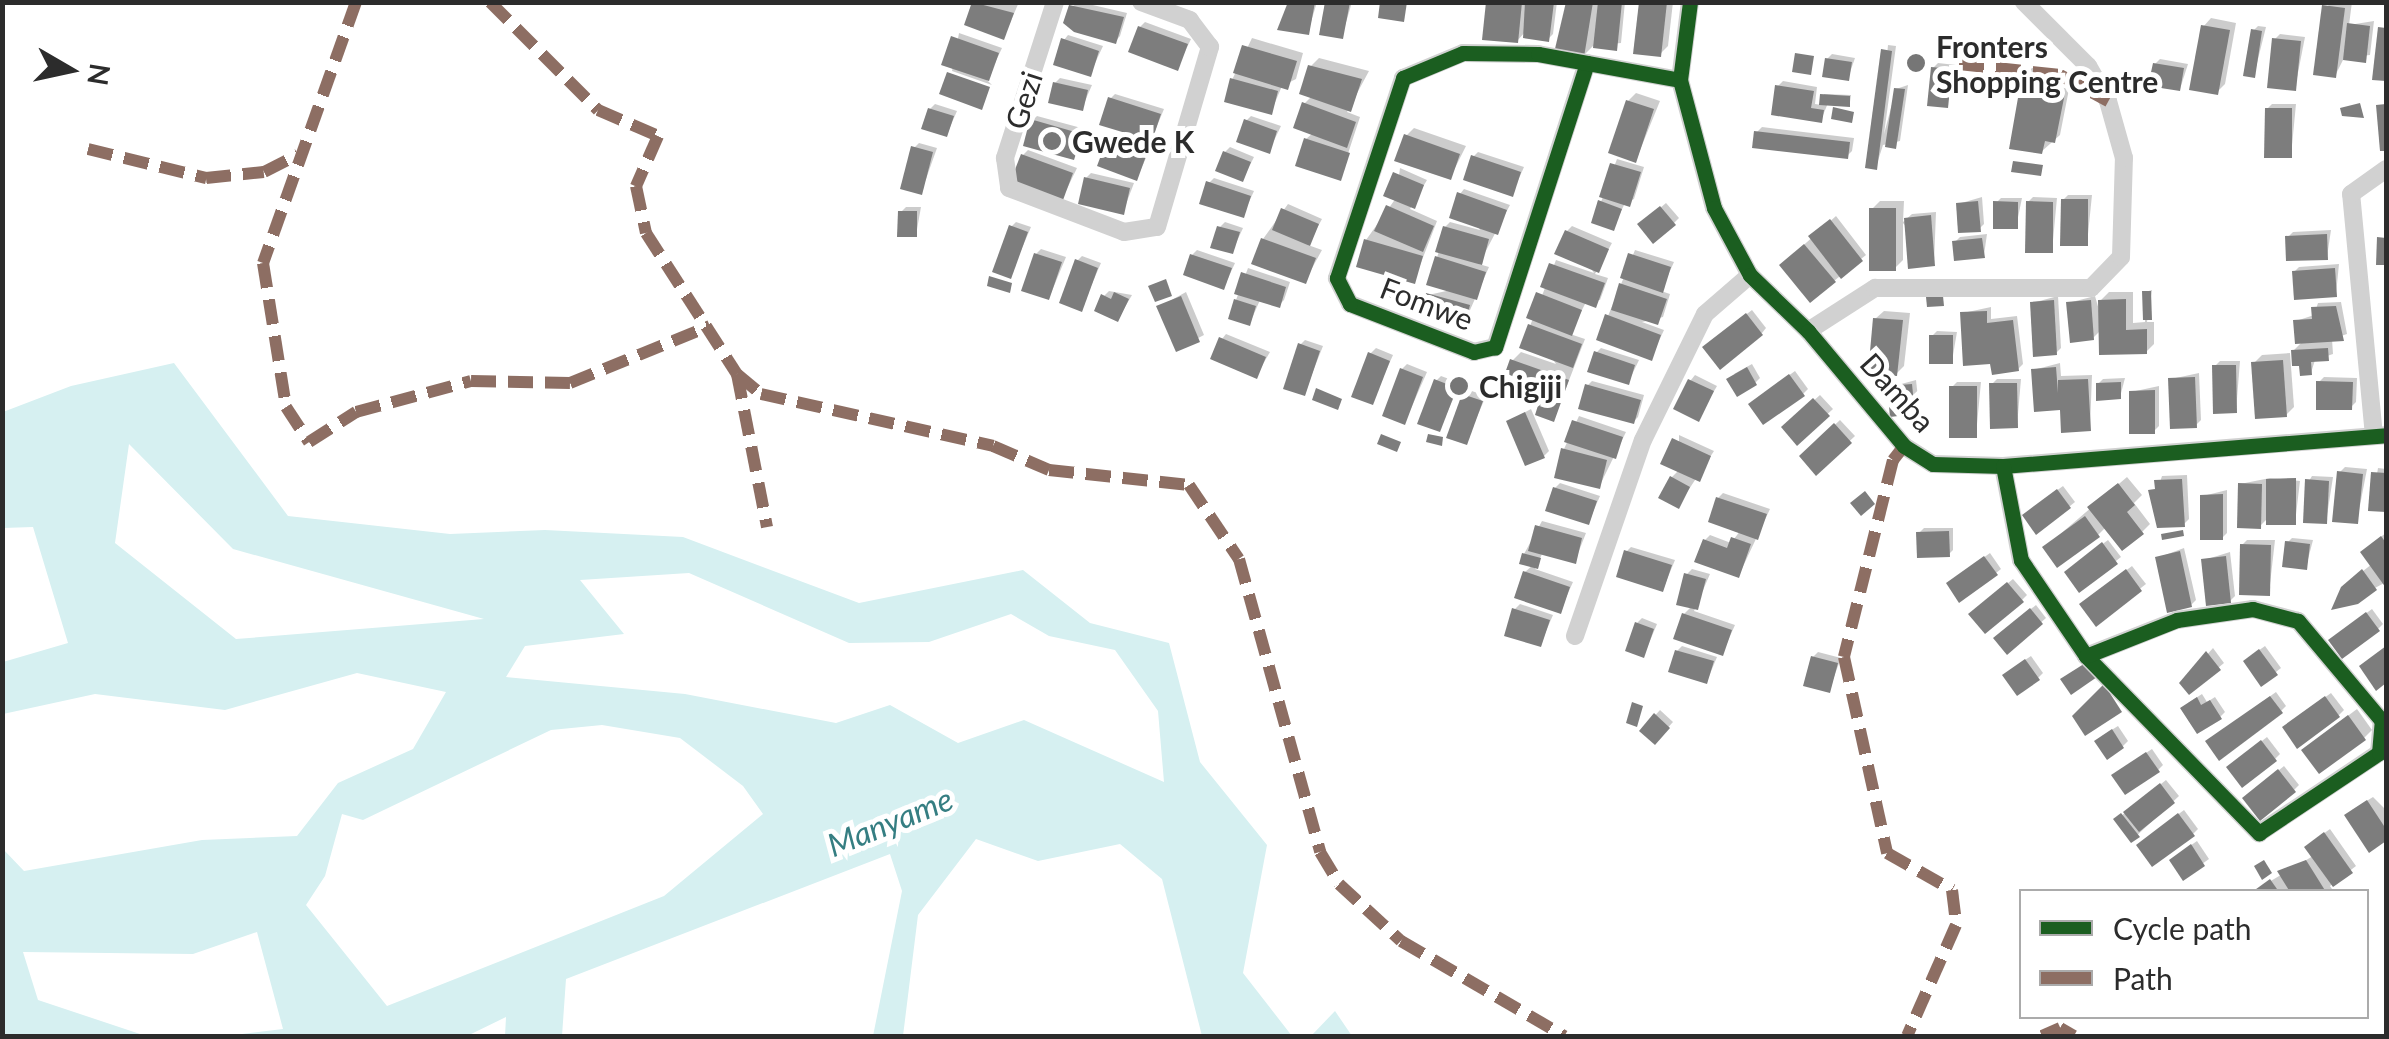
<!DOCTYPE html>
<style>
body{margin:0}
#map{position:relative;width:2389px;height:1039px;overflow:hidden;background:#fff;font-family:Lato,sans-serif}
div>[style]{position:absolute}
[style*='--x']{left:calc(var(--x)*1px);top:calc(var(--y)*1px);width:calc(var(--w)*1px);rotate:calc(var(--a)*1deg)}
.water>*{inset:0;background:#d6f0f1}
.shadow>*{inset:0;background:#0003}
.building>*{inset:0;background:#7d7d7d}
.minor>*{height:18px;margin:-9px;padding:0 9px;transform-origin:9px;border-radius:9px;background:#d1d1d1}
.quiet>*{height:12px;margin-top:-6px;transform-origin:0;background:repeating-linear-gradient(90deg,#8d6e63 0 25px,transparent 0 37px)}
.cycleway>*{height:15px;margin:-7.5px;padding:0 7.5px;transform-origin:7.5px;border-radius:7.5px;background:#1b5e20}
.dots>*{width:28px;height:28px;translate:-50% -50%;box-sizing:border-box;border:5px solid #fff;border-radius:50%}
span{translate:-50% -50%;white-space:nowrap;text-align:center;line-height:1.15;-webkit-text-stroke:10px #fff;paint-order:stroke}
.poi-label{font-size:30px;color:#2c2c2c;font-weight:700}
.left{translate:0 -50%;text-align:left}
.street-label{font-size:30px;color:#2c2c2c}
.water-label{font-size:32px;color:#357e82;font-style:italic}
.frame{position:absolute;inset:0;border:5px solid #2c2c2c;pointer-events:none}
.legend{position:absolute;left:2019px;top:889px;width:350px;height:130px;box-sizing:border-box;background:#fff;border:2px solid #ababab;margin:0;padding:12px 18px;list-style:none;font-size:30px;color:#2c2c2c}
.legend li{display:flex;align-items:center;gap:20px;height:50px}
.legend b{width:50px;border:2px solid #ababab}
.north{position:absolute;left:20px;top:20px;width:100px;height:100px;-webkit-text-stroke:8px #fff;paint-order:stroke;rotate:99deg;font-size:28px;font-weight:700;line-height:40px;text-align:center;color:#2c2c2c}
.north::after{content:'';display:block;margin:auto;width:35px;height:45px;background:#2c2c2c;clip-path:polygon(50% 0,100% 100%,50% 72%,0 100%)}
</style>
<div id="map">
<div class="water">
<i style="clip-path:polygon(evenodd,174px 363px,288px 516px,450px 534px,545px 530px,683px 537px,859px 603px,1023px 570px,1090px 623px,1169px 643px,1200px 762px,1267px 845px,1243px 973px,1292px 1036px,1202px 1036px,1162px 879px,1120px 844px,1038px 861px,976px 839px,918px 915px,903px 1036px,873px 1036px,902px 891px,890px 854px,566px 979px,562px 1036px,505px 1036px,506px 1017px,467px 1036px,226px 1036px,283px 1029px,257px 932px,193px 954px,23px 952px,38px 1000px,146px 1036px,3px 1036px,3px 849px,24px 871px,202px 840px,297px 836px,338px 783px,413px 749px,446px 692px,357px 673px,225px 710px,95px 694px,3px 714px,3px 662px,68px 643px,33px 527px,3px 528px,3px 412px,71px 386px,174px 363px,129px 444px,233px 549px,484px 619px,236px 639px,115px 543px,129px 444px,174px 363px,689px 573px,849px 643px,929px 642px,1011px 614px,1049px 636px,1115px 650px,1158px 711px,1164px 782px,1024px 720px,958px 743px,890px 705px,836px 723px,685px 694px,506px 677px,525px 646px,624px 634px,580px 580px,689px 573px,174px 363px,602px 725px,680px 738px,743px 786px,763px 814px,664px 896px,387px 1006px,306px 905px,325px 876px,342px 814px,363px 820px,551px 730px,602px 725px)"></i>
<i style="clip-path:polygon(1335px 1011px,1352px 1036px,1311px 1036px)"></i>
</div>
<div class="shadow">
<i style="clip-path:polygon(974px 2px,1019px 2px,1004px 37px,967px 24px)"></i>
<i style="clip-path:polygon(1080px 2px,1127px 13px,1120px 36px,1115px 42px,1071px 7px)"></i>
<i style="clip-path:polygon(1288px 2px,1317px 2px,1308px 32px)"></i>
<i style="clip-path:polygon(1328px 2px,1352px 2px,1342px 36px)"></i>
<i style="clip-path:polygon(1489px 2px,1557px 2px,1553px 34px,1548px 39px,1526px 31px,1517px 41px)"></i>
<i style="clip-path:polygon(1568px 2px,1625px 2px,1621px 43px,1593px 46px,1584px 55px)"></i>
<i style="clip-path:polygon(1641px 2px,1673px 2px,1668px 46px,1660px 54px)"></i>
<i style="clip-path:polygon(2328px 2px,2352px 2px,2349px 25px,2374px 21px,2370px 55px,2344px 58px,2335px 76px)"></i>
<i style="clip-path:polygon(2211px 18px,2236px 23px,2225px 84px,2217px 92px,2203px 27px)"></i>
<i style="clip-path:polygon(1145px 22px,1191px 39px,1177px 68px,1140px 27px)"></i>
<i style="clip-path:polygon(2258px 26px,2266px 27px,2254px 75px,2253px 31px)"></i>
<i style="clip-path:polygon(959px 33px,1002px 48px,987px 80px,992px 85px,952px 71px)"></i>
<i style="clip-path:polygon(2280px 34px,2305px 37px,2295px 88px,2275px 39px)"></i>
<i style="clip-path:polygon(1068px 35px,1103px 46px,1090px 74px,1064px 40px)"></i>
<i style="clip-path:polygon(1252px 38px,1303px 53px,1296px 79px,1282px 86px,1271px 112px,1232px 80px)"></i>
<i style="clip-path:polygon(1888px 45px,1896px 46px,1884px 134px,1896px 89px,1908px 85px,1900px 141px,1883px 145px,1876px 167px)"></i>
<i style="clip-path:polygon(1832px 54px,1855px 58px,1848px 78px,1827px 59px)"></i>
<i style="clip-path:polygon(1319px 58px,1369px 71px,1347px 112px,1360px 117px,1340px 178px,1306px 139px,1313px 133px,1304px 104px,1312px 96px,1311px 66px)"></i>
<i style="clip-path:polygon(2160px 59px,2188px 64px,2180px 89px,2155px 64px)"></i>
<i style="clip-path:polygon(1938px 63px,1956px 65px,1947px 105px,1933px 68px)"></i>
<i style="clip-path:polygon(2032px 68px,2061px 73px,2059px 87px,2069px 89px,2060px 135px,2041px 152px,2024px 76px)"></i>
<i style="clip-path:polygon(1060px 78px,1092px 85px,1082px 108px,1055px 83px)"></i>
<i style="clip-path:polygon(1783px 81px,1817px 87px,1815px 104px,1822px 105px,1824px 94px,1851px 95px,1850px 102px,1828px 103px,1821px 120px,1778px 86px)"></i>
<i style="clip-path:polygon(1636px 93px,1660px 101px,1636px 160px,1628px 101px)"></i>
<i style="clip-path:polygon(1115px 94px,1164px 109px,1152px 138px,1110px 99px)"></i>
<i style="clip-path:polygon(935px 104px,957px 111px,947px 134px,930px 109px)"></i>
<i style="clip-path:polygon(2272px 104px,2296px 104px,2291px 156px,2267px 109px)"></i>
<i style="clip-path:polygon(1037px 116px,1085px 129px,1073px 157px,1032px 121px)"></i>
<i style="clip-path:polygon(1251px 116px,1281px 126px,1269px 151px,1246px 121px)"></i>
<i style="clip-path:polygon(1762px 127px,1854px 138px,1852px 151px,1847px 156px,1757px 132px)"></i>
<i style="clip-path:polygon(1414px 128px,1466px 146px,1450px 178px,1406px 136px)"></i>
<i style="clip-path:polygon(1113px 138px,1149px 151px,1137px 178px,1108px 143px)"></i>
<i style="clip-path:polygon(919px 143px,937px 148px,921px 193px,914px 148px)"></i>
<i style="clip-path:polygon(1230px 147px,1254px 157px,1243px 179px,1225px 152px)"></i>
<i style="clip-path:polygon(1028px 150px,1077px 168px,1063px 197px,1023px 155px)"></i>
<i style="clip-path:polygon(1478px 152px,1524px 167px,1512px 194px,1473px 157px)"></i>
<i style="clip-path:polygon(1617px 159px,1644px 167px,1634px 199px,1625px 203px,1613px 228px,1601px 202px)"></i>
<i style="clip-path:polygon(1400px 168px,1427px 180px,1410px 209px,1437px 221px,1414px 281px,1366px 240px,1396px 198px)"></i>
<i style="clip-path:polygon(1091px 173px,1134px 183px,1123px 212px,1086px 178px)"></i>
<i style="clip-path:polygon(1214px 178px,1254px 191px,1243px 215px,1209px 183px)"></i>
<i style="clip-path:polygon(1464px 189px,1510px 205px,1479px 264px,1489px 267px,1463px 326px,1428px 295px,1451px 290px,1437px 258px,1445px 227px,1450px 222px,1480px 230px,1460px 194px)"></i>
<i style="clip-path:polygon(2068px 195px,2092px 195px,2087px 244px,2063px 200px)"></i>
<i style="clip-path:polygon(1982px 197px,1984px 224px,1979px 229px,1958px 204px)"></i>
<i style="clip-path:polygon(2033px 197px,2057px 198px,2052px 251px,2028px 202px)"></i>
<i style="clip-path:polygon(2001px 198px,2022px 198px,2016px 227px,1996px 203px)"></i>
<i style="clip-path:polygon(1880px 201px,1904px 201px,1903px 222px,1912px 214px,1936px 212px,1934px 264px,1903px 223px,1903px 260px,1895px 268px,1872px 209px)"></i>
<i style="clip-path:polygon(1666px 203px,1679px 218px,1674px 223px,1646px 220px)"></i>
<i style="clip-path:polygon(1288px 204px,1322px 219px,1308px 245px,1322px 250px,1305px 281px,1263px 239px)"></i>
<i style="clip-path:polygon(906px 207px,921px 207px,916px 235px,901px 212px)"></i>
<i style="clip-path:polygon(1836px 216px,1866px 255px,1861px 259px,1834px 281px,1787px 260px)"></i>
<i style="clip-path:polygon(1016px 222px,1031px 227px,1010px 276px,1011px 227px)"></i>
<i style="clip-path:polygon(1225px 222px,1243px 228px,1232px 252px,1220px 227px)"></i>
<i style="clip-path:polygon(1572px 226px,1612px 243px,1595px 274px,1608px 278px,1600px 300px,1586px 302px,1570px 334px,1585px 339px,1554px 419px,1545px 395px,1520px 376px,1513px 360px,1521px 352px,1556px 364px,1530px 326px,1556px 260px,1594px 273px,1567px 231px)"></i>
<i style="clip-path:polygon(2331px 230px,2327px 257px,2288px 237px,2293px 232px)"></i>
<i style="clip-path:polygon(1987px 234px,1984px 255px,1955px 242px,1960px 237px)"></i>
<i style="clip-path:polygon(1041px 249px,1066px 257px,1049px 298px,1036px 254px)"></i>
<i style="clip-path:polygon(1197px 250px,1235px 263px,1224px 287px,1192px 255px)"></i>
<i style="clip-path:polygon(1635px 250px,1674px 262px,1661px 291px,1670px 294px,1663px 317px,1642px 322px,1664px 330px,1651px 358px,1608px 316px)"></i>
<i style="clip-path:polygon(1082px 256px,1101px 263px,1081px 309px,1077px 261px)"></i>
<i style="clip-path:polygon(2339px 264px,2336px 294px,2294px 272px,2299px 267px)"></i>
<i style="clip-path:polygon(1248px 268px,1290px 282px,1284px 300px,1279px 305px,1260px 300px,1250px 323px,1236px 300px)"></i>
<i style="clip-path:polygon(2152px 290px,2147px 322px,2154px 322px,2154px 344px,2146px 352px,2101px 330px,2093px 338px,2068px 303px,2095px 296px,2101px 317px,2100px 301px,2109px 292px,2133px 292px,2133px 323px,2145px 322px,2145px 292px)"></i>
<i style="clip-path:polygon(1109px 291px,1132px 295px,1118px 319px,1104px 296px)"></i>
<i style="clip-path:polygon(1186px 292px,1204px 335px,1177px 349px,1159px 307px)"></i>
<i style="clip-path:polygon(2058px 296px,2061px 348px,2056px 353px,2032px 303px)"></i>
<i style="clip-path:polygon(2341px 302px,2347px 334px,2332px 339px,2333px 354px,2315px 360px,2311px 373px,2294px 350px,2303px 341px,2296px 321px,2314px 315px,2318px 303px)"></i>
<i style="clip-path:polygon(1991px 307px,1991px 319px,2017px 316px,2023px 364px,2018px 369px,1993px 362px,1963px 313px)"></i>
<i style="clip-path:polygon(1752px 310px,1766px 328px,1762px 333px,1710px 342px)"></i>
<i style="clip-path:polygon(1884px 311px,1910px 313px,1904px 366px,1896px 374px,1875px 319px)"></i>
<i style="clip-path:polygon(1937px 331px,1957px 332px,1952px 361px,1932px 336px)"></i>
<i style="clip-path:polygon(1226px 334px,1270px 352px,1256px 376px,1222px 339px)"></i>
<i style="clip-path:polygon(1305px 340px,1323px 346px,1304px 394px,1300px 345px)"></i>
<i style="clip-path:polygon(1376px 348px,1393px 355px,1372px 402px,1371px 353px)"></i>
<i style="clip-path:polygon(1601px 348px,1639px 360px,1628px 383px,1596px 353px)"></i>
<i style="clip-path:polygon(2290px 353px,2294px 407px,2286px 415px,2254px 363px,2262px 355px)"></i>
<i style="clip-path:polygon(2220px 361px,2240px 361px,2236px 411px,2215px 366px)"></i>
<i style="clip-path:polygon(2060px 363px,2061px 376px,2092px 375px,2090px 429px,2033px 370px)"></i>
<i style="clip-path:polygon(1407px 364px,1427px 372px,1405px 422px,1402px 369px)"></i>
<i style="clip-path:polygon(1752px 364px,1760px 378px,1755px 383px,1734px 374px)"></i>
<i style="clip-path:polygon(1795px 371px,1808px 389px,1803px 394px,1756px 399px)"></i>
<i style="clip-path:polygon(2199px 373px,2201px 420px,2196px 425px,2171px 379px)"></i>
<i style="clip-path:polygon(1695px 375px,1717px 386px,1698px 419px,1691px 380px)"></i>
<i style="clip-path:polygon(1441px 376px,1460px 383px,1440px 429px,1436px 381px)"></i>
<i style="clip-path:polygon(2324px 377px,2357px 378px,2356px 402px,2351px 407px,2319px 382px)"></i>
<i style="clip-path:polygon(2125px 378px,2120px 397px,2098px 384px,2103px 379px)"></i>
<i style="clip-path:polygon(1997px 379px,2021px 379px,2017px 426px,1992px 384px)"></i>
<i style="clip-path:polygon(1916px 380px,1919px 407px,1914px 412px,1890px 387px)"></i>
<i style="clip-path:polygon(1592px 381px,1644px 395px,1638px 417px,1633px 422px,1587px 386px)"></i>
<i style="clip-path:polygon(1957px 382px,1981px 382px,1976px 435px,1952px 387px)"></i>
<i style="clip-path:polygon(2159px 386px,2159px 426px,2154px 431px,2131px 392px)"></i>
<i style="clip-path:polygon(1469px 390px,1486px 396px,1466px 442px,1464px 395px)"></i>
<i style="clip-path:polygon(1820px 395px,1833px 409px,1797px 442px,1784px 427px)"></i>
<i style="clip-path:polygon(1531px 409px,1549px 451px,1544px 456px,1509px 421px)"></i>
<i style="clip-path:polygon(1579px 416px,1626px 432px,1599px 487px,1564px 449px)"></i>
<i style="clip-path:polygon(1840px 420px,1855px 436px,1817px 472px,1802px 456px)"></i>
<i style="clip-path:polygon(1679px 435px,1714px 451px,1678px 506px,1672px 477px,1679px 470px)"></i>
<i style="clip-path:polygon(2345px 467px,2367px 469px,2357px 521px,2340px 472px)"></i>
<i style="clip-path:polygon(2378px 468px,2386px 469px,2386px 510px,2371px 509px)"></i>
<i style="clip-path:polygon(2187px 475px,2189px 519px,2184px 524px,2152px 506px,2162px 476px)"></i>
<i style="clip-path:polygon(2312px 476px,2333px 477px,2326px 522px,2309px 481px)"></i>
<i style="clip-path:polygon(2127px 477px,2142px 495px,2134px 503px,2150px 524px,2142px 532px,2106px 527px,2098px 535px,2051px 542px)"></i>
<i style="clip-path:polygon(2270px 478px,2300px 481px,2295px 523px,2268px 518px,2260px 526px,2240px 484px)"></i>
<i style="clip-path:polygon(1560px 483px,1600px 496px,1588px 523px,1555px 488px)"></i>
<i style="clip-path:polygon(2063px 486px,2075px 502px,2070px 506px,2030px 510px)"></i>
<i style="clip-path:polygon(2227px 490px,2227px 533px,2222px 538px,2203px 496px)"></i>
<i style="clip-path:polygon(1723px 493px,1770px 509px,1739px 575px,1705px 540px,1710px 535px,1731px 543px,1740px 531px,1718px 498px)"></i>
<i style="clip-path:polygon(1542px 521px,1586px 533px,1575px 561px,1543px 552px,1535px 569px,1573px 582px,1560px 611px,1525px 572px,1533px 565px,1524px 554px)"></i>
<i style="clip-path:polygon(1924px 528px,1953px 528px,1953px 550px,1948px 555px,1919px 533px)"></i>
<i style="clip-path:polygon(2386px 533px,2386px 582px,2375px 588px,2349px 582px,2372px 564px,2371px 544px)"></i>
<i style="clip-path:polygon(2292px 538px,2313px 540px,2306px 567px,2287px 543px)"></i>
<i style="clip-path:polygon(2108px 540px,2121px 557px,2080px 589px,2072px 567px)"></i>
<i style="clip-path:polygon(2247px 540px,2275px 540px,2269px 593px,2242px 545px)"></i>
<i style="clip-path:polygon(1631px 547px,1675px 560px,1663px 589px,1626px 552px)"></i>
<i style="clip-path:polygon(2184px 548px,2196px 600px,2191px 605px,2157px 558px)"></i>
<i style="clip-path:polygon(2230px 552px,2235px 596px,2230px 601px,2204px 560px)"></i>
<i style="clip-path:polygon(1990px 553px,2001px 569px,1996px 573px,1954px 579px)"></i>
<i style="clip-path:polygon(2132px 566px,2146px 584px,2096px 623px,2087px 600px)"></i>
<i style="clip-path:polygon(1692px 569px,1710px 574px,1694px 611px,1735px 625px,1722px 654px,1684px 614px,1692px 606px,1687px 574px)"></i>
<i style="clip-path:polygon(2013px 579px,2027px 595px,2022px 600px,1976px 609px)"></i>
<i style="clip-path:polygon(1520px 604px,1553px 615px,1540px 645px,1515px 609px)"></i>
<i style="clip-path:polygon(2036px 605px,2046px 618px,2008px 651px,2001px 633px)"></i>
<i style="clip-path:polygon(2372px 609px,2383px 624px,2378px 629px,2336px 635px)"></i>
<i style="clip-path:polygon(1642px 618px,1657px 624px,1644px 655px,1637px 623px)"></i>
<i style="clip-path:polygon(1682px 646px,1717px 657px,1707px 681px,1677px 651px)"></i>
<i style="clip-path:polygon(2265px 646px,2281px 668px,2262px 683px,2251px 656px)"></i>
<i style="clip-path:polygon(2213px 648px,2224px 663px,2189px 692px,2182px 683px)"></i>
<i style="clip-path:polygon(1818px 652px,1841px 658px,1829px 690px,1813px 657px)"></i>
<i style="clip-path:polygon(2031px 656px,2043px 673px,2038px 678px,2010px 670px)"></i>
<i style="clip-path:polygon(2276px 692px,2286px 706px,2281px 711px,2213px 737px)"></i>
<i style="clip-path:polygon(2331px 693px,2344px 710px,2339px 715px,2290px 723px)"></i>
<i style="clip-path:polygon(2202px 694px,2207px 702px,2215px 697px,2225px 712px,2220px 717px,2188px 703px)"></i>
<i style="clip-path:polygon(2357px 709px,2372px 730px,2364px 738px,2313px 742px)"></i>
<i style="clip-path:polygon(1660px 710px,1673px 722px,1655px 742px,1642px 730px)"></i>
<i style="clip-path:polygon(2118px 726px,2128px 741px,2123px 746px,2102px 736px)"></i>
<i style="clip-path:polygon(2267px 737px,2280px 754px,2275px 759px,2234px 763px)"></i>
<i style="clip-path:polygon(2152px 749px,2163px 765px,2158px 770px,2120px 770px)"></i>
<i style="clip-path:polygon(2284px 766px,2299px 785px,2294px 790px,2250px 794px)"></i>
<i style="clip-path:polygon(2166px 780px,2179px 796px,2132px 840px,2116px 820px)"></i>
<i style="clip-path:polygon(2373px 797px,2386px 810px,2386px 838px,2370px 849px,2352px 810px)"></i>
<i style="clip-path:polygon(2184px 810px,2198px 829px,2193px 834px,2144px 840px)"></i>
<i style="clip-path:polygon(2330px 829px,2356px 866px,2330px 886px,2334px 892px,2252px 892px,2313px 856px,2312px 842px)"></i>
<i style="clip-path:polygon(2197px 841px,2209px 859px,2184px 877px,2177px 855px)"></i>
</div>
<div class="building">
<i style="clip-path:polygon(972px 2px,1014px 13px,1004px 40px,964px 25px)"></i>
<i style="clip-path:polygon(1288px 2px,1315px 2px,1309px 35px,1277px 30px)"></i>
<i style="clip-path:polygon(1325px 2px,1350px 2px,1343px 39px,1319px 35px)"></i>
<i style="clip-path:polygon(1380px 2px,1407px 2px,1404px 22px,1378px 18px)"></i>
<i style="clip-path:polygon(1486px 2px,1522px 2px,1518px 43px,1482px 40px)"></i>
<i style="clip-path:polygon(1525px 2px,1554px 2px,1549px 42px,1523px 38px)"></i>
<i style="clip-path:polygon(1566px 2px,1593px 2px,1584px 57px,1554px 53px)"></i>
<i style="clip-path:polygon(1598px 2px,1622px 2px,1617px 51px,1593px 48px)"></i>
<i style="clip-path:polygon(1639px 2px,1667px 2px,1661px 57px,1633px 54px)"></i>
<i style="clip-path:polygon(1069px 5px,1124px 17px,1116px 44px,1074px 32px,1063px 23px)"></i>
<i style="clip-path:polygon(2322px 5px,2345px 8px,2336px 78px,2313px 75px)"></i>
<i style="clip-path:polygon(2347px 23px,2370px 26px,2366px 63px,2343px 60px)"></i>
<i style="clip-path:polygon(2201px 25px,2230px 30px,2218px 95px,2189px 90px)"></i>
<i style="clip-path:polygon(1138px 26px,1188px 44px,1178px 71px,1128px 52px)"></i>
<i style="clip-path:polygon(2378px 27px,2386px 28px,2386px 81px,2372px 80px)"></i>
<i style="clip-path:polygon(2251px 29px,2262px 31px,2255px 78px,2243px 76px)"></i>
<i style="clip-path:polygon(951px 36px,999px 53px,989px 81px,941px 65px)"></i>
<i style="clip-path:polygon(1061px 38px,1099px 51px,1091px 77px,1053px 65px)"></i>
<i style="clip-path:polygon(2272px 38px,2301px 41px,2296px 91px,2267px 88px)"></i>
<i style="clip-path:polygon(1242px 45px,1297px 61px,1288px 90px,1233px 73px)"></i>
<i style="clip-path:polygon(1881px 49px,1892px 51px,1877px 170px,1865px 168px)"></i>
<i style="clip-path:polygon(1795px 53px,1814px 56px,1811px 75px,1792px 72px)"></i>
<i style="clip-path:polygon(1825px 58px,1852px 62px,1849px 81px,1822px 77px)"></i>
<i style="clip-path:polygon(2153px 63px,2184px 68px,2180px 91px,2148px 86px)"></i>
<i style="clip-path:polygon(1308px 65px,1362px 79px,1351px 112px,1299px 94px)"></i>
<i style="clip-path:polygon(1931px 67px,1952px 69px,1948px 108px,1927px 106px)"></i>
<i style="clip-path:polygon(947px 72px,990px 87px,982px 110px,939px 94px)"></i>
<i style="clip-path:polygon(2022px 75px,2055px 81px,2053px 91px,2065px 93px,2055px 143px,2045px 141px,2042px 154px,2009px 149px)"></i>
<i style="clip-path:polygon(1230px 78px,1278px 91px,1272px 115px,1224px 102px)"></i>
<i style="clip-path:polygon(1053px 82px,1088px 90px,1083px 111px,1048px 103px)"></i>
<i style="clip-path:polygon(1775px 85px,1814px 91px,1811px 108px,1824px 110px,1822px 123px,1771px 115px)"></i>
<i style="clip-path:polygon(1894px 88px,1905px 89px,1896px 149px,1885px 147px)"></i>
<i style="clip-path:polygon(1820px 94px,1850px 96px,1850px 107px,1819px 105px)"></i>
<i style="clip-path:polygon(1108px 97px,1161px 114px,1152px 141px,1099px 125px)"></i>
<i style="clip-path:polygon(1626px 100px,1654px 109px,1636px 163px,1608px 153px)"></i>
<i style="clip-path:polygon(1302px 102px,1356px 122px,1347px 148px,1293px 128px)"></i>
<i style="clip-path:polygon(2360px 103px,2364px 118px,2342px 116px,2340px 108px)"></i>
<i style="clip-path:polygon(2386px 104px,2386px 151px,2380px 151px,2376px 105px)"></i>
<i style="clip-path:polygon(1833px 107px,1854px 112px,1852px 123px,1831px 119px)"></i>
<i style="clip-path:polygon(928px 108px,954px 116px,947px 137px,921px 129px)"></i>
<i style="clip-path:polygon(2265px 108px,2292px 108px,2292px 158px,2264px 158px)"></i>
<i style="clip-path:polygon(1030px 119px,1082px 134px,1074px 160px,1023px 146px)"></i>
<i style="clip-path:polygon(1244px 119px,1277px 131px,1270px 154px,1236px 142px)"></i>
<i style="clip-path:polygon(1754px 131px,1850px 142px,1848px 159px,1752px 148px)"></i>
<i style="clip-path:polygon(1404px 134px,1460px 154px,1451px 180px,1394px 161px)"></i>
<i style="clip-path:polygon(1304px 138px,1350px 153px,1341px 181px,1295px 166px)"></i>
<i style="clip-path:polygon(1106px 142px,1146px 156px,1137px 181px,1097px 166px)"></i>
<i style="clip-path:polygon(911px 146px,933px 152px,922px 195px,900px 189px)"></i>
<i style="clip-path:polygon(1223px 151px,1251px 162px,1243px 182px,1215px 171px)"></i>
<i style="clip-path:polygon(1021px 154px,1073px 173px,1063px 200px,1011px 180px)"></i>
<i style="clip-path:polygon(1471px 155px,1521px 172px,1513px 197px,1463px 180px)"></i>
<i style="clip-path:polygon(2013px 161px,2043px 165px,2041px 176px,2011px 172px)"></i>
<i style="clip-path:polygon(1610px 163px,1641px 172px,1630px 207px,1599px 197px)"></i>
<i style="clip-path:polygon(1393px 172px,1424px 185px,1415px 209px,1383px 196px)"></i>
<i style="clip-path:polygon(1084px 177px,1130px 188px,1124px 215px,1078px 204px)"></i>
<i style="clip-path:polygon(1206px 181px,1251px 196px,1244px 218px,1199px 204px)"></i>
<i style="clip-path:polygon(1457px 192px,1507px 210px,1498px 235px,1449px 218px)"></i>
<i style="clip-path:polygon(2061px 199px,2088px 199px,2088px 246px,2060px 246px)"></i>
<i style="clip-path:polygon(1598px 200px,1622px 209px,1614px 231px,1591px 223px)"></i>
<i style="clip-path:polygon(1978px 201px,1981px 232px,1958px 233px,1956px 203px)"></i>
<i style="clip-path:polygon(1993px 201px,2018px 202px,2018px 229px,1993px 229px)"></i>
<i style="clip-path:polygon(2026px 201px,2053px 202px,2053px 253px,2025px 253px)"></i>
<i style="clip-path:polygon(1386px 205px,1434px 226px,1423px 252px,1374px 231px)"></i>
<i style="clip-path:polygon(1660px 206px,1676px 225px,1653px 244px,1637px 224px)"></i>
<i style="clip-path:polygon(1281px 208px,1319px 224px,1310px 246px,1272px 230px)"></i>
<i style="clip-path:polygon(1869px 208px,1896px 208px,1896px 271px,1869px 271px)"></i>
<i style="clip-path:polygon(898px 211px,917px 211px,917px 237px,897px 237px)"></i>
<i style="clip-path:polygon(1931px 215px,1935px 266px,1908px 269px,1904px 218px)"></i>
<i style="clip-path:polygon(1830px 219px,1863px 261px,1841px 279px,1808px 236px)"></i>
<i style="clip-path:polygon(1009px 225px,1028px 232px,1011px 279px,992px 272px)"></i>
<i style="clip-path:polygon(1217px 226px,1240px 232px,1233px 254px,1210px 248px)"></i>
<i style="clip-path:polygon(1443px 226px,1489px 239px,1482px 265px,1435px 252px)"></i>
<i style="clip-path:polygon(1565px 230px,1609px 249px,1599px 273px,1554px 254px)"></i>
<i style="clip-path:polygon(2327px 234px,2328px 260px,2286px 261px,2285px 236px)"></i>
<i style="clip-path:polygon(2377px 237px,2386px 238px,2386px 265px,2376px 265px)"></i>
<i style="clip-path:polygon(1261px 238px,1316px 258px,1306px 284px,1251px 264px)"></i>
<i style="clip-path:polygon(1982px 238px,1985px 258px,1954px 261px,1952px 241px)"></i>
<i style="clip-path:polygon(1364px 239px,1423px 256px,1415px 284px,1356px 267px)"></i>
<i style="clip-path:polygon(1804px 244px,1836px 282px,1810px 303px,1779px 265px)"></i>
<i style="clip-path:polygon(1034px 253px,1062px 262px,1049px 300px,1021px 291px)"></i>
<i style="clip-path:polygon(1628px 253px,1671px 267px,1663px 293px,1620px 278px)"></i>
<i style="clip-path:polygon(1190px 254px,1232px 268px,1224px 290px,1183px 275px)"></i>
<i style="clip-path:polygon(1435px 256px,1486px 272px,1477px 300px,1426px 285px)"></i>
<i style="clip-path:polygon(1075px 259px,1098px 268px,1082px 312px,1059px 303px)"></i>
<i style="clip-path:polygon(1549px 263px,1605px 283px,1596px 308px,1540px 287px)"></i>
<i style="clip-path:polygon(2335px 268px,2337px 297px,2294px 300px,2292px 271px)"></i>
<i style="clip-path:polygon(1241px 272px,1286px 287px,1280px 308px,1234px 294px)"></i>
<i style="clip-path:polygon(989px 276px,1012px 283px,1010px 293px,987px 286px)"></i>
<i style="clip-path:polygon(1166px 279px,1172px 296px,1155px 302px,1148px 286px)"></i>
<i style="clip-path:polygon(1387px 283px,1406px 290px,1402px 302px,1382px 294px)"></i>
<i style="clip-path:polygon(1619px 283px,1667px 299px,1658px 325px,1611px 310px)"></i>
<i style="clip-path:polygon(2142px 291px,2151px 291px,2152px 320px,2143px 320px)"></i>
<i style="clip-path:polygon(1114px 292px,1129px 299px,1118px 322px,1094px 311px,1101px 294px,1111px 299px)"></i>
<i style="clip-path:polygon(1536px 292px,1582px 310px,1572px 336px,1526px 318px)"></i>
<i style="clip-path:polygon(1426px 293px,1470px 305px,1464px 329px,1420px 318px)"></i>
<i style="clip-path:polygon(1181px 296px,1200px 342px,1176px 352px,1156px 306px)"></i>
<i style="clip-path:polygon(1943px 296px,1944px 306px,1927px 307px,1926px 297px)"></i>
<i style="clip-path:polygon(1234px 299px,1256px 306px,1250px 326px,1228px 319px)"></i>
<i style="clip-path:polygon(2126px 299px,2126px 330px,2147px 329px,2147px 354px,2099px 355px,2098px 300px)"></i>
<i style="clip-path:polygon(2054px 300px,2057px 355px,2033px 357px,2030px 302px)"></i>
<i style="clip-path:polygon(2091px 300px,2094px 340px,2070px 343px,2066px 302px)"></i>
<i style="clip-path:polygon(2336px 306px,2344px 341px,2295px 344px,2293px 320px,2312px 319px,2311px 307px)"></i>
<i style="clip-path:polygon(1987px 311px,1987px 323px,2013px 320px,2019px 371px,1992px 375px,1990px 364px,1963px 366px,1960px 312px)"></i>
<i style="clip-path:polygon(1746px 313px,1763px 335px,1720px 370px,1702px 347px)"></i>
<i style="clip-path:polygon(1605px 314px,1661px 335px,1652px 361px,1596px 340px)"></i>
<i style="clip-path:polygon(1873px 318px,1903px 320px,1897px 376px,1868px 374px)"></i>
<i style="clip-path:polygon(1528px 324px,1582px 344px,1573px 368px,1519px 348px)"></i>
<i style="clip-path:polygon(1929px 335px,1953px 335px,1953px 364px,1929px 364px)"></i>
<i style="clip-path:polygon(1219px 337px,1266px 357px,1257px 379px,1210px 359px)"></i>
<i style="clip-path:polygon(1298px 343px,1320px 351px,1305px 396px,1283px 389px)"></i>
<i style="clip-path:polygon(2328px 348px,2329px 361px,2311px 362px,2312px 375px,2300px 376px,2299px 366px,2292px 366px,2291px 350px)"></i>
<i style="clip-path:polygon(1594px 351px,1635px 365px,1629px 385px,1587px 372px)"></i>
<i style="clip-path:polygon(1368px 352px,1390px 361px,1373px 405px,1351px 397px)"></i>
<i style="clip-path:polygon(1510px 359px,1569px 380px,1554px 422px,1535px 415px,1541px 396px,1514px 387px,1517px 378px,1505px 373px)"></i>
<i style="clip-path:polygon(2283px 360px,2287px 417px,2255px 419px,2251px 362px)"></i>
<i style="clip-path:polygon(2212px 365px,2236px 365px,2237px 413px,2213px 414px)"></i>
<i style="clip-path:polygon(1747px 367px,1757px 385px,1737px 397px,1726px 379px)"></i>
<i style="clip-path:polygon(2056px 367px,2058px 393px,2058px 380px,2088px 379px,2091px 431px,2061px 433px,2060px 410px,2034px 412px,2031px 369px)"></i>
<i style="clip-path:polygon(1400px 368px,1423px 377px,1405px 425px,1382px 416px)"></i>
<i style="clip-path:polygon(1789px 374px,1805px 396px,1763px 425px,1748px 404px)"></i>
<i style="clip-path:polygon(2195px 377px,2197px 428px,2170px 429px,2168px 378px)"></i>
<i style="clip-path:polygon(1434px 379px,1457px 388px,1440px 432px,1417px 424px)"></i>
<i style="clip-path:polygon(1688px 379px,1714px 391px,1699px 422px,1673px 409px)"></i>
<i style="clip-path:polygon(2316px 381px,2353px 382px,2352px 410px,2316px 410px)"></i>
<i style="clip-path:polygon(2121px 382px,2121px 399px,2096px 401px,2096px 383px)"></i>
<i style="clip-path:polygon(1989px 383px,2017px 383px,2018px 428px,1990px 429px)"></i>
<i style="clip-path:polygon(1585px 384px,1641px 400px,1634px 424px,1578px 409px)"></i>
<i style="clip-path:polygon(1912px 384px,1915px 414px,1890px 417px,1887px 386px)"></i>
<i style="clip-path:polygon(1949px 386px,1977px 386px,1977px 438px,1949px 438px)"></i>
<i style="clip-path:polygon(1316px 388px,1342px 399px,1338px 410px,1312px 400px)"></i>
<i style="clip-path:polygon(2155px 390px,2155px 434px,2129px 434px,2129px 391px)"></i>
<i style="clip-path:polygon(1462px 394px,1483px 401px,1467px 445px,1446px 438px)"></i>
<i style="clip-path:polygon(1813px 398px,1830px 416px,1797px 446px,1781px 427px)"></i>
<i style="clip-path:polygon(1525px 412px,1545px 458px,1525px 466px,1506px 421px)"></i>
<i style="clip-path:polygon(1572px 420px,1623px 437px,1616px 459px,1564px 442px)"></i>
<i style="clip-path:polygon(1834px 423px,1852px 443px,1816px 476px,1799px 456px)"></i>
<i style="clip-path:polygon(1381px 434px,1401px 442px,1397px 452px,1377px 444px)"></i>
<i style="clip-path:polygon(1428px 434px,1443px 437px,1442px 446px,1426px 442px)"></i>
<i style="clip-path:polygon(1672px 438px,1711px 456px,1700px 482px,1660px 464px)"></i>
<i style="clip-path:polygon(1561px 448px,1607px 460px,1600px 489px,1554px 478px)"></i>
<i style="clip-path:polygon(2337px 471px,2363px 474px,2358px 524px,2332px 522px)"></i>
<i style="clip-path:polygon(2371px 472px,2386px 473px,2386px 512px,2368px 511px)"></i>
<i style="clip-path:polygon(1670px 476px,1690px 487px,1679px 509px,1658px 498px)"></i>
<i style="clip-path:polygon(2296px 478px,2296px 525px,2266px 525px,2266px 479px)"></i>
<i style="clip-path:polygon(2182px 479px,2185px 527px,2157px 528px,2148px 490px,2155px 489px,2154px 480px)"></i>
<i style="clip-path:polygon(2305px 479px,2329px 481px,2327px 524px,2303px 523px)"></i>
<i style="clip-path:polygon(2118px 483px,2135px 505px,2127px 512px,2144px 534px,2122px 551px,2087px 507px)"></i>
<i style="clip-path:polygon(2238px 483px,2262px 484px,2261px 529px,2237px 528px)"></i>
<i style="clip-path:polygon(1553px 487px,1597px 501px,1589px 525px,1545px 511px)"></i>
<i style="clip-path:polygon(2057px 489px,2071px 508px,2036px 535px,2022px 515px)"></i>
<i style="clip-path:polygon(1865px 491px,1875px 504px,1861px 516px,1850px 503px)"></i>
<i style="clip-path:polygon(2223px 494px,2223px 540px,2200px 540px,2200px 495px)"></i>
<i style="clip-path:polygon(1716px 497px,1767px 514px,1758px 540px,1708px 522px)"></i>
<i style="clip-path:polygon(2085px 516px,2100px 537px,2057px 568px,2042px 547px)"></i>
<i style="clip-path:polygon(1535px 525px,1582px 538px,1576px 564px,1528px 551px)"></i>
<i style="clip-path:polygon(2183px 530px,2184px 536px,2162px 540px,2161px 534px)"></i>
<i style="clip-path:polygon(1949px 531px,1950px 557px,1917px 558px,1916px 532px)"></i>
<i style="clip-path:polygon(2381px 536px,2386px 543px,2386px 588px,2360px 552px)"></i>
<i style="clip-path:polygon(1731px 537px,1751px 544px,1739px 578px,1694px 562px,1703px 539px,1727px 548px)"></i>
<i style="clip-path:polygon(2285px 541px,2310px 544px,2307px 570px,2282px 567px)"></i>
<i style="clip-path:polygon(2102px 542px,2118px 564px,2079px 593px,2064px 572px)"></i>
<i style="clip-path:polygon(2240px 544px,2271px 545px,2270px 596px,2239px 595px)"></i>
<i style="clip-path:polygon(1624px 550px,1672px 565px,1663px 592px,1616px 577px)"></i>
<i style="clip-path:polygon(2180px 551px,2192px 607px,2167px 613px,2155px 557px)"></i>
<i style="clip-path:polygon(1522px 553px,1541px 558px,1538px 569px,1519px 564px)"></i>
<i style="clip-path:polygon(1984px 556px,1998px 575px,1959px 603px,1946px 583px)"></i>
<i style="clip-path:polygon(2226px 556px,2231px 603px,2206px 606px,2201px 559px)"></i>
<i style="clip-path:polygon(2126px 569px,2142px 591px,2096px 627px,2079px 604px)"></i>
<i style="clip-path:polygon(2362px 569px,2377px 590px,2358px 604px,2331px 610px,2341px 587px)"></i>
<i style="clip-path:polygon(1523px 571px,1570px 587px,1561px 614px,1514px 598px)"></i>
<i style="clip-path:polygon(1684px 573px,1706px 579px,1698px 610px,1676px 605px)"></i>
<i style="clip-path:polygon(2007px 582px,2024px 602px,1985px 634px,1968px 614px)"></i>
<i style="clip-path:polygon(1512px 608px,1550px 620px,1541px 647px,1504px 636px)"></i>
<i style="clip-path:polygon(2030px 608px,2043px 624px,2007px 655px,1993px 638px)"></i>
<i style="clip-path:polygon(2366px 612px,2380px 631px,2342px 659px,2328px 640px)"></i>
<i style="clip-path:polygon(1682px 613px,1732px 630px,1723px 656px,1673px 639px)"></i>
<i style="clip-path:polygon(1635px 622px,1654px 629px,1644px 658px,1625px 651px)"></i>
<i style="clip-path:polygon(2386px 646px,2386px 683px,2376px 691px,2359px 666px)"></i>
<i style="clip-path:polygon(2259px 649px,2278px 675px,2261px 687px,2243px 661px)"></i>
<i style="clip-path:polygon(1675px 650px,1714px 661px,1707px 684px,1668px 672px)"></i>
<i style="clip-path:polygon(2206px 651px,2221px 670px,2189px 695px,2179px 683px)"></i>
<i style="clip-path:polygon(1811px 656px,1838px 663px,1830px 693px,1803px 686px)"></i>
<i style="clip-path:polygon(2025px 659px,2040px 680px,2017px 696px,2002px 675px)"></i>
<i style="clip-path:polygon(2087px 662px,2097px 677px,2071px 695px,2060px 679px)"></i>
<i style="clip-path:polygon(2104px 684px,2122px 712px,2085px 736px,2072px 716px)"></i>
<i style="clip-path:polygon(2270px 696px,2283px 713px,2219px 761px,2205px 741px)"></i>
<i style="clip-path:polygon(2325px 696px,2340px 717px,2297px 749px,2282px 727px)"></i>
<i style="clip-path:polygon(2197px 697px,2201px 705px,2210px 700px,2222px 719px,2197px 734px,2180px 708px)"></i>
<i style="clip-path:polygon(1632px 702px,1643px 706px,1637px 727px,1626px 723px)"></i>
<i style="clip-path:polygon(1654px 713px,1670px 728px,1655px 745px,1639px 731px)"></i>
<i style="clip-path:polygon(2348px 715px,2366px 740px,2319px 774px,2301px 750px)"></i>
<i style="clip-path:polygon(2112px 729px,2124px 748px,2107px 760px,2094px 741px)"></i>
<i style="clip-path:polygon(2261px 740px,2277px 761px,2242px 788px,2226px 767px)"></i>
<i style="clip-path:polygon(2146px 752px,2160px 772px,2125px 795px,2111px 775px)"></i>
<i style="clip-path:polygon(2278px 769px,2296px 792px,2260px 821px,2242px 798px)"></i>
<i style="clip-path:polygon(2160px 783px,2175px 803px,2139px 832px,2123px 812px)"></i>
<i style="clip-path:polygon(2367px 800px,2386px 829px,2386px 841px,2369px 853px,2344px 815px)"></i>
<i style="clip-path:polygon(2121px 813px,2140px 837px,2131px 843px,2113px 819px)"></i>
<i style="clip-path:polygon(2178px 813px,2195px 836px,2152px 867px,2136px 845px)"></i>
<i style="clip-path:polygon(2324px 832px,2353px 873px,2333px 887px,2304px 847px)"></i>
<i style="clip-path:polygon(2191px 844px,2205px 866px,2183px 881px,2169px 860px)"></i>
<i style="clip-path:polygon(2264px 860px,2272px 873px,2262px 880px,2254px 866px)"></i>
<i style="clip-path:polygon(2306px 860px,2326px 892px,2290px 892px,2277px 871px)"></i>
<i style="clip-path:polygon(2270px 879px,2279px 892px,2252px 892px)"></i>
</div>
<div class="minor">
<i style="--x:1055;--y:2;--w:164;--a:107.8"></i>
<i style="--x:1005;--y:158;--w:30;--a:82"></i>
<i style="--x:1009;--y:188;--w:123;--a:20.9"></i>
<i style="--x:1124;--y:232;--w:33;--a:-9"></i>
<i style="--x:1157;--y:227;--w:188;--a:-73.6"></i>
<i style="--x:1210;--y:47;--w:34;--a:-127"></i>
<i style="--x:1190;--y:20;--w:52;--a:-159.8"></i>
<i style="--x:1690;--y:2;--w:79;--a:97.3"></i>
<i style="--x:1680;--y:80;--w:132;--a:75.1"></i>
<i style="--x:1714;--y:208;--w:76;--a:61.8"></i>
<i style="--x:1750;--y:275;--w:81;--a:44"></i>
<i style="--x:1808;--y:331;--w:150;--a:50.1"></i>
<i style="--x:1904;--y:446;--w:34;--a:32"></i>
<i style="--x:1933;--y:464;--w:70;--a:1.6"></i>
<i style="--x:2003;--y:466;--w:384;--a:-4.6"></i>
<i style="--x:1587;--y:63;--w:299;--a:107.9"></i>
<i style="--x:1495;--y:347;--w:22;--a:167"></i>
<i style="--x:1474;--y:352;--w:133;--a:-158.8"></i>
<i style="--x:1350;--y:304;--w:29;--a:-117"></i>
<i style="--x:1337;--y:278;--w:211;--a:-71.7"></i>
<i style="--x:1403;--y:78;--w:65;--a:-22.6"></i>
<i style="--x:1463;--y:53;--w:75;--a:0.8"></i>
<i style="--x:1538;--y:54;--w:144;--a:10.4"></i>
<i style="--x:1808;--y:331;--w:80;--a:-32.7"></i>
<i style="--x:1875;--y:288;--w:216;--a:0"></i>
<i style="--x:2091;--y:288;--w:43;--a:-45.9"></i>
<i style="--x:2121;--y:257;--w:99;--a:-88.3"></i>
<i style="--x:2124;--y:158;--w:59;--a:-105.7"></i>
<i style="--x:2108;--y:101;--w:40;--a:-119.7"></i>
<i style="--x:2088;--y:66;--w:91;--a:-135"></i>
<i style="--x:2374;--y:436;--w:243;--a:-95.4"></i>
<i style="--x:2351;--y:194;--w:43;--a:-35.5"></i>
<i style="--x:2003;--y:466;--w:96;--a:79.2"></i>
<i style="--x:2021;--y:560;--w:116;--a:55.9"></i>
<i style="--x:2086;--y:656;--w:248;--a:45.7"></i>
<i style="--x:2259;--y:833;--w:144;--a:-33.7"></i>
<i style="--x:2379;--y:753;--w:32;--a:-85"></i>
<i style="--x:2382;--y:721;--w:131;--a:-130"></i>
<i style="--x:2298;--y:621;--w:47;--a:-165.1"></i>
<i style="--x:2253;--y:609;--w:77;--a:171.8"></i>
<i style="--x:2177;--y:620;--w:98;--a:158.4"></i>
<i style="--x:1575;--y:636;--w:207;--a:-70.9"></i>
<i style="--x:1643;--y:440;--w:140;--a:-63.8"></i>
<i style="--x:1705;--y:314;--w:60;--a:-40.9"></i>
</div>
<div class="quiet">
<i style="--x:356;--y:2;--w:277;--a:109.6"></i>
<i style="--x:263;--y:263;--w:146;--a:80.9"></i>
<i style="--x:286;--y:407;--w:42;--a:56.7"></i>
<i style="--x:309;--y:442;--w:56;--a:-32.6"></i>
<i style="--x:356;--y:412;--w:119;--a:-15.1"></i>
<i style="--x:471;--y:381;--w:99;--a:1.2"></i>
<i style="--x:570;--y:383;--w:151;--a:-22.2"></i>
<i style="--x:490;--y:2;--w:153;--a:45"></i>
<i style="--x:598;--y:110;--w:65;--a:23.4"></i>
<i style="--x:658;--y:136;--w:55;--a:113.7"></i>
<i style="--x:636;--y:186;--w:48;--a:78"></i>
<i style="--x:646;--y:233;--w:168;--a:57.2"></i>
<i style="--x:737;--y:374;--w:156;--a:78.9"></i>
<i style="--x:1959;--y:64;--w:102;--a:6.2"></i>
<i style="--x:2060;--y:75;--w:55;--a:28.4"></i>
<i style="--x:88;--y:149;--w:122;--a:13.8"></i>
<i style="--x:206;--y:178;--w:58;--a:-5.9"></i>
<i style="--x:264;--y:172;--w:38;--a:-27"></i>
<i style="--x:737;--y:374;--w:31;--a:40"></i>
<i style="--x:761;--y:394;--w:238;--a:12.6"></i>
<i style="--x:993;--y:446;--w:61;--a:23.2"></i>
<i style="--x:1049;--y:470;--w:141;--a:6.1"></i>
<i style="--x:1189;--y:485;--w:89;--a:56"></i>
<i style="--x:1239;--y:559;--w:304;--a:74.5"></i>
<i style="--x:1320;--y:852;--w:37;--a:59"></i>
<i style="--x:1339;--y:884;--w:84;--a:42.6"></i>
<i style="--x:1401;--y:941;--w:189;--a:30.2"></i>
<i style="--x:1904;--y:446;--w:18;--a:128"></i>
<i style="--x:1893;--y:460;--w:203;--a:104"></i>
<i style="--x:1844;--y:657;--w:201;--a:77.6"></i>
<i style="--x:1887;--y:853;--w:75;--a:29.6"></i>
<i style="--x:1952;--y:890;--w:35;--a:83"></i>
<i style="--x:1956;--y:925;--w:121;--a:113.8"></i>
<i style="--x:2042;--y:1036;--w:20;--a:-24"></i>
<i style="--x:2060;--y:1028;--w:16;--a:30"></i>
</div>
<div class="cycleway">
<i style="--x:1690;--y:2;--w:79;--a:97.3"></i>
<i style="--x:1680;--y:80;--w:132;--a:75.1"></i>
<i style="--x:1714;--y:208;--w:76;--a:61.8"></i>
<i style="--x:1750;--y:275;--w:81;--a:44"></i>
<i style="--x:1808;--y:331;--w:150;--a:50.1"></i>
<i style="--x:1904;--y:446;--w:34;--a:32"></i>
<i style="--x:1933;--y:464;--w:70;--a:1.6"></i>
<i style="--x:2003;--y:466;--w:384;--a:-4.6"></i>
<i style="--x:1587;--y:63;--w:299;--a:107.9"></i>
<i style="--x:1495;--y:347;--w:22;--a:167"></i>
<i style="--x:1474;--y:352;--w:133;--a:-158.8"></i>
<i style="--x:1350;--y:304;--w:29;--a:-117"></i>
<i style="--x:1337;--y:278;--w:211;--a:-71.7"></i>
<i style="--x:1403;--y:78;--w:65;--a:-22.6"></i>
<i style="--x:1463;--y:53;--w:75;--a:0.8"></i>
<i style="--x:1538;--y:54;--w:144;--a:10.4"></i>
<i style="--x:2003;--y:466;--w:96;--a:79.2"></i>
<i style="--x:2021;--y:560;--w:116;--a:55.9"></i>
<i style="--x:2086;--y:656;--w:248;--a:45.7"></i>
<i style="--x:2259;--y:833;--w:144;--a:-33.7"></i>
<i style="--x:2379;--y:753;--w:32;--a:-85"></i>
<i style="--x:2382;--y:721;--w:131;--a:-130"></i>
<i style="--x:2298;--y:621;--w:47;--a:-165.1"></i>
<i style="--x:2253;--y:609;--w:77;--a:171.8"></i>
<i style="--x:2177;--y:620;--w:98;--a:158.4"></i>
</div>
<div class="dots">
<i style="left:1916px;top:63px;background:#767676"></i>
<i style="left:1052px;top:141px;background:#767676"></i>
<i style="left:1459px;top:386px;background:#767676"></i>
</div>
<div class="poi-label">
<span class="left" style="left:1936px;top:63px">Fronters<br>Shopping Centre</span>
<span class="left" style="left:1072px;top:141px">Gwede K</span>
<span class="left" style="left:1479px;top:386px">Chigiji</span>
</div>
<div class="street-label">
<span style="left:1023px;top:100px;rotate:-72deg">Gezi</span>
<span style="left:1427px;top:303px;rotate:21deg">Fomwe</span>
<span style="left:1898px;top:392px;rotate:48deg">Damba</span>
</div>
<div class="water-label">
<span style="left:890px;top:822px;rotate:-22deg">Manyame</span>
</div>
<div class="frame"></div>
<ul class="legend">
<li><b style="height:12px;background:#1b5e20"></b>Cycle path</li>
<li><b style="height:12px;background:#8d6e63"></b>Path</li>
</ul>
<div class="north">N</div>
</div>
